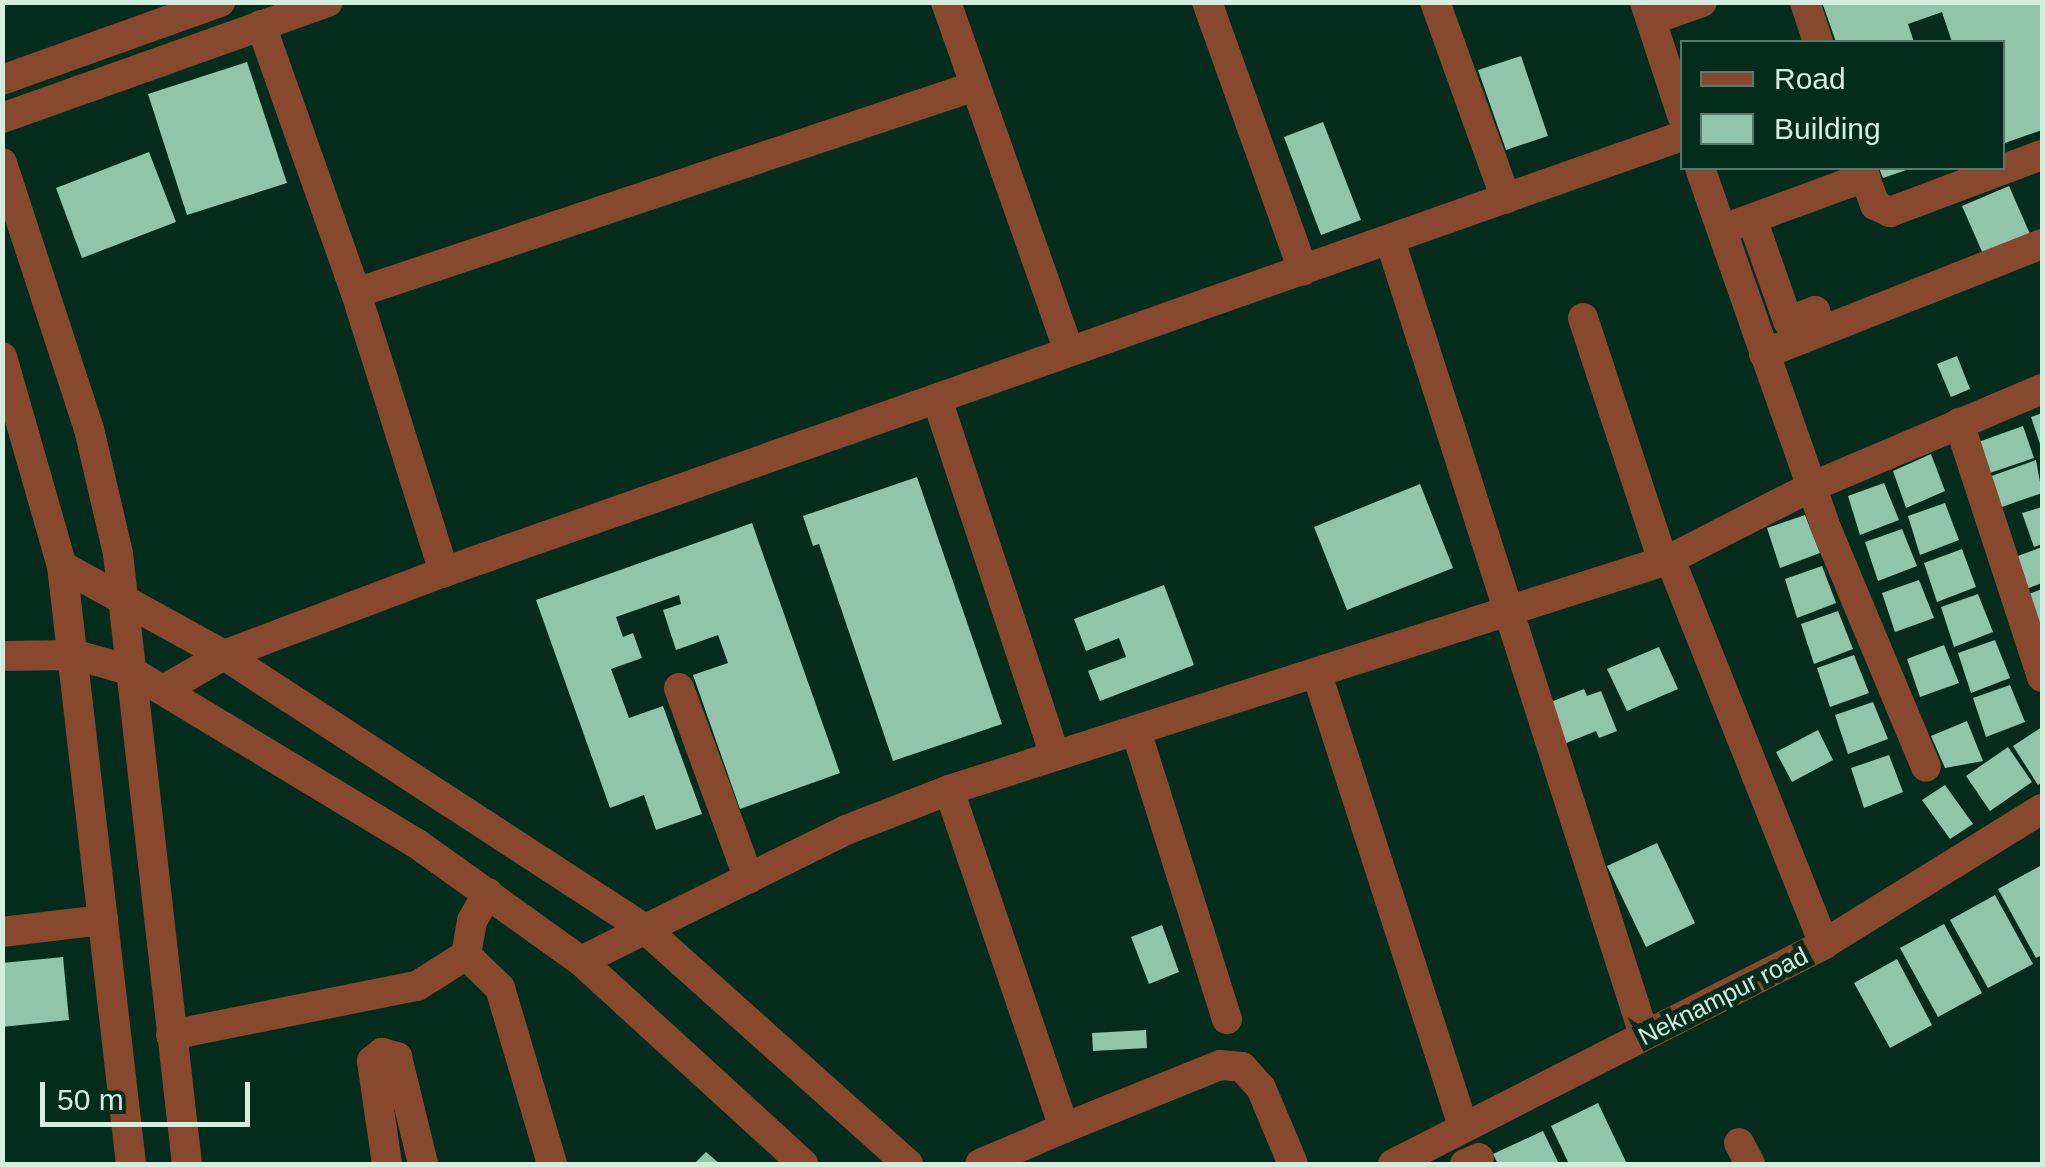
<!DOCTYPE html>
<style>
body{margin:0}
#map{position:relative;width:2045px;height:1167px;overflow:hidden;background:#042c1d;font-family:Helvetica,sans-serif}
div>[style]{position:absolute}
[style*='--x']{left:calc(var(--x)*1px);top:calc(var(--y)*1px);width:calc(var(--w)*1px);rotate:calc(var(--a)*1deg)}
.building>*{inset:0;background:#90c4ab}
.minor>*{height:30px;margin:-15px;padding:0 15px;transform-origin:15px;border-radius:15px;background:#87482d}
span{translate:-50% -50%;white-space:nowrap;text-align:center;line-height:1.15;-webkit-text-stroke:10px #042c1d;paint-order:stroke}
.street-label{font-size:25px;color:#d3eddf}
.frame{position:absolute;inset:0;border:5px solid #d3eddf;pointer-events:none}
.legend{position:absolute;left:1680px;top:40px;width:325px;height:130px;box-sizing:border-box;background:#042c1d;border:2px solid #57796b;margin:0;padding:12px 18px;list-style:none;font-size:30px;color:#d3eddf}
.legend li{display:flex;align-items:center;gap:20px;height:50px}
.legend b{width:50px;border:2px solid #57796b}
.scale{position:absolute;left:40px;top:1082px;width:210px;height:45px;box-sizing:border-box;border:5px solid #d3eddf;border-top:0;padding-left:12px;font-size:30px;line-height:35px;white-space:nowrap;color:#d3eddf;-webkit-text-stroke:8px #042c1d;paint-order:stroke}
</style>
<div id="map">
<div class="building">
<i style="clip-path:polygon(1822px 2px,2040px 2px,2042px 130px,2002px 144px,2002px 42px,1952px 42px,1942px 12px,1908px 24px,1914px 42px,1836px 42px)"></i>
<i style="clip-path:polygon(1521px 56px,1548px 136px,1506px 150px,1478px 70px)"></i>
<i style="clip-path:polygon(247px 62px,287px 183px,187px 215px,148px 94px)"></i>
<i style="clip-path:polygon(1323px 122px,1361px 220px,1321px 235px,1284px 137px)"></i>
<i style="clip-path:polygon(149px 152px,176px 222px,82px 258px,56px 188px)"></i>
<i style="clip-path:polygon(1879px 168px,1912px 168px,1883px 178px)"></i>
<i style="clip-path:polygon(2009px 186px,2030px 234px,1983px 254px,1962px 206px)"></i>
<i style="clip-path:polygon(1957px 356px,1970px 389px,1951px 397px,1937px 364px)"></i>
<i style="clip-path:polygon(2042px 413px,2042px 450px,2031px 417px)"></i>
<i style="clip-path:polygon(2023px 426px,2034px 458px,1984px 475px,1973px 444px)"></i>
<i style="clip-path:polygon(1931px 454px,1945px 491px,1906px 508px,1893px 471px)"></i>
<i style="clip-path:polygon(2036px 460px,2042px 493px,1996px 509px,1986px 478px)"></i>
<i style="clip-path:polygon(917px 477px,1002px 724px,893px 761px,819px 544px,813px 546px,803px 516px)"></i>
<i style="clip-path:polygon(1884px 483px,1899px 520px,1860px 535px,1848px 496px)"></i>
<i style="clip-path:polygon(1420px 484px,1453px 568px,1347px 610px,1314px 527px)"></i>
<i style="clip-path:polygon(1945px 503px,1959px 540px,1920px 555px,1908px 516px)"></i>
<i style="clip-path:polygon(2042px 507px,2042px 544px,2034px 547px,2022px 513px)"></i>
<i style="clip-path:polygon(1805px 515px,1820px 553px,1780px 568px,1767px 528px)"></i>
<i style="clip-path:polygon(752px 523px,840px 773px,740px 809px,693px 675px,728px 663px,718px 635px,676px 650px,663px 610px,681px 604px,679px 595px,616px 617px,623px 637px,633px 633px,642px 658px,611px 669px,629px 718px,663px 706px,702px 814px,656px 830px,644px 795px,610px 808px,536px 600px)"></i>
<i style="clip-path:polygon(1902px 529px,1917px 566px,1878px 581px,1865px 542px)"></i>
<i style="clip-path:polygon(2042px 547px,2042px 583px,2026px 589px,2015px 557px)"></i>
<i style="clip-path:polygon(1962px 549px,1976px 587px,1937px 602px,1924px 563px)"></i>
<i style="clip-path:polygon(1822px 566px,1836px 603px,1797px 618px,1785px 579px)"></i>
<i style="clip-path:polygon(1919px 580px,1934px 618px,1895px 632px,1882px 593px)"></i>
<i style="clip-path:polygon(1164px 585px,1194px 665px,1100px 701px,1088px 671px,1126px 657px,1119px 638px,1086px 651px,1074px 619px)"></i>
<i style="clip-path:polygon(2042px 589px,2042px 624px,2037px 626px,2026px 595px)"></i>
<i style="clip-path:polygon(1978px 594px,1993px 632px,1954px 647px,1941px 607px)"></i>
<i style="clip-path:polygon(1838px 611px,1853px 649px,1814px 664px,1801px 624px)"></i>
<i style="clip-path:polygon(1995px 640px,2010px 678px,1971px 693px,1958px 653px)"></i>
<i style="clip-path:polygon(1944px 645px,1959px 683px,1920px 697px,1907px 659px)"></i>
<i style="clip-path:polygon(1659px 647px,1678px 689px,1627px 711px,1607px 669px)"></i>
<i style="clip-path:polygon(1854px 655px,1869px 693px,1830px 707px,1817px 668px)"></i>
<i style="clip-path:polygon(2010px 685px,2025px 722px,1986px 737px,1973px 698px)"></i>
<i style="clip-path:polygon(1584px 689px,1587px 696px,1601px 691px,1617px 731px,1599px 738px,1596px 731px,1559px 746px,1543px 705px)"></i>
<i style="clip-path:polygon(1873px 702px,1888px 739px,1848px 754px,1835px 715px)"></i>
<i style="clip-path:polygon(1967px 721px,1983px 761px,1945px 768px,1931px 736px)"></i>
<i style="clip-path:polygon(2042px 727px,2042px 782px,2038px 785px,2013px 746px)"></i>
<i style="clip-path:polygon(1818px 730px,1833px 760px,1792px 782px,1776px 752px)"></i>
<i style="clip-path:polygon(2008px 747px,2032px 782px,1990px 811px,1966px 776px)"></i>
<i style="clip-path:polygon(1889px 755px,1903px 792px,1864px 808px,1851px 768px)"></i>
<i style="clip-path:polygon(1945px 785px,1973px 824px,1950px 839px,1922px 800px)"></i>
<i style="clip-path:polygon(1657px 843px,1695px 923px,1646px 947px,1607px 866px)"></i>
<i style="clip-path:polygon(2040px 866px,2042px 955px,2036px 958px,1998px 889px)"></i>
<i style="clip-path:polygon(1995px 895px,2033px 964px,1988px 988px,1950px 920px)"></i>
<i style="clip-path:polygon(1944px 924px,1982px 993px,1938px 1017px,1900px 948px)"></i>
<i style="clip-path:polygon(1162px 925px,1179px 972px,1149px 984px,1131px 937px)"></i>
<i style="clip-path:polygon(63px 957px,69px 1020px,2px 1027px,2px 963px)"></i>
<i style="clip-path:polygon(1897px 959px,1932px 1025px,1890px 1048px,1854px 983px)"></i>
<i style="clip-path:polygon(1146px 1030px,1147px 1048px,1093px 1051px,1092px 1033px)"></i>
<i style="clip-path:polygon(1598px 1103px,1627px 1164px,1569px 1164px,1551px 1126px)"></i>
<i style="clip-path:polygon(1543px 1131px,1559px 1164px,1498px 1164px,1493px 1154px)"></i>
<i style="clip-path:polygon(706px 1152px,720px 1164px,694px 1164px)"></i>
</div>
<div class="minor">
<i style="--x:946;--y:2;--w:370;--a:70.6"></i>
<i style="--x:1207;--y:2;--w:285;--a:70.3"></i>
<i style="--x:1435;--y:2;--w:209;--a:70.2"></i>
<i style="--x:1645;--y:2;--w:119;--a:71.9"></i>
<i style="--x:1805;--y:2;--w:42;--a:72"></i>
<i style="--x:1651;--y:20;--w:54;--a:-19.4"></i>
<i style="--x:261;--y:25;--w:284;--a:70.5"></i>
<i style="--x:356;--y:293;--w:293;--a:72.5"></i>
<i style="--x:2;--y:80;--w:232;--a:-19.7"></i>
<i style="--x:2;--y:118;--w:346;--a:-19.6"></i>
<i style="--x:2;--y:163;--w:280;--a:71.9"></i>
<i style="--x:89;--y:429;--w:128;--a:76.9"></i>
<i style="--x:118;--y:554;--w:614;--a:83.55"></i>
<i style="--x:1700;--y:168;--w:376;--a:70.7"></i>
<i style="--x:1824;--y:523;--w:264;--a:67.3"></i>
<i style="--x:1861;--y:168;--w:40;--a:69"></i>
<i style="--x:1875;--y:205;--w:17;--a:25"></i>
<i style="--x:1890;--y:212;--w:162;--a:-20.6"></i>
<i style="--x:1752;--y:219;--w:108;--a:70.6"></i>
<i style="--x:1788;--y:321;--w:29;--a:-20"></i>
<i style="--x:1815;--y:311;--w:21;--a:71"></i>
<i style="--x:1734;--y:225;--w:140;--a:-20.1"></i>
<i style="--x:1390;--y:240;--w:835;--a:72.28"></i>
<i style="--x:356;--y:293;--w:653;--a:-18.49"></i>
<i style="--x:1583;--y:318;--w:256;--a:71.8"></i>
<i style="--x:1764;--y:354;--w:299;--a:-21.6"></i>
<i style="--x:2;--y:357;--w:217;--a:74"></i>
<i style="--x:62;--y:566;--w:602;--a:83.42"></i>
<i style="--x:937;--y:399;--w:376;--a:71.7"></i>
<i style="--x:1959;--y:423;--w:267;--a:71.9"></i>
<i style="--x:1670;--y:559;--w:415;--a:68.2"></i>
<i style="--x:62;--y:566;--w:185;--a:28.8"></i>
<i style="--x:224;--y:655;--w:502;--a:33.06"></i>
<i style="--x:645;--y:929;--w:353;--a:41.8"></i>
<i style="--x:2;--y:656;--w:74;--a:-0.8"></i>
<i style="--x:76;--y:655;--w:55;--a:15.8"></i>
<i style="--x:129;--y:670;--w:335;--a:31.1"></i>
<i style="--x:416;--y:843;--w:203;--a:35.6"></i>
<i style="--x:581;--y:961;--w:301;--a:42.4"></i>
<i style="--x:1317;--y:674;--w:476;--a:72.1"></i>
<i style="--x:679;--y:688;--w:203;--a:69.9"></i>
<i style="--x:165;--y:689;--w:68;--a:-30"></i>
<i style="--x:224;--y:655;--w:235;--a:-20.7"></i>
<i style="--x:444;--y:572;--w:1313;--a:-19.4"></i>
<i style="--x:1137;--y:734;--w:299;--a:72.5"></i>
<i style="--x:949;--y:790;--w:357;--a:71.2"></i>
<i style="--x:1064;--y:1128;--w:91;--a:156.8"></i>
<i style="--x:488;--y:893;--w:32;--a:120"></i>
<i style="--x:472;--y:921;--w:35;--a:100"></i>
<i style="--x:466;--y:955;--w:47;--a:44.1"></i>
<i style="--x:500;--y:988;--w:184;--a:73.5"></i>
<i style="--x:2;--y:932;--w:102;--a:-6.8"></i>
<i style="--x:581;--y:961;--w:296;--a:-26.3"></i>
<i style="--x:846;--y:830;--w:110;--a:-21.2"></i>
<i style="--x:949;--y:790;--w:757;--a:-17.76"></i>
<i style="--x:1670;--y:559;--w:158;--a:-27.1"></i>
<i style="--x:1811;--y:487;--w:251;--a:-23"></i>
<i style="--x:171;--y:1035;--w:251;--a:-11.3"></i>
<i style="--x:417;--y:986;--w:58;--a:-32.3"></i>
<i style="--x:1064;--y:1128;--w:168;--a:-22"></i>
<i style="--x:1220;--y:1065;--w:22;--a:5"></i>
<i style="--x:1242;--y:1067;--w:28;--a:48"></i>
<i style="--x:1261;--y:1088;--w:82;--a:67.2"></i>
<i style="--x:1739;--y:1143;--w:24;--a:62"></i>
<i style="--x:387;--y:1164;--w:104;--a:-98.3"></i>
<i style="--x:372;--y:1061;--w:13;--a:-39"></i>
<i style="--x:382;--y:1053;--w:16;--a:15"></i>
<i style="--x:397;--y:1057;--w:110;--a:76.3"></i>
<i style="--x:1393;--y:1164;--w:484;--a:-27"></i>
<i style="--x:1824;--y:944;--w:256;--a:-31.8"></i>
<i style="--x:1465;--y:1164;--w:15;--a:-23"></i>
</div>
<div class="street-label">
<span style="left:1723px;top:996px;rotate:-27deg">Neknampur road</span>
</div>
<div class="frame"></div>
<ul class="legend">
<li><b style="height:12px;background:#87482d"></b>Road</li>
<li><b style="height:28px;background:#90c4ab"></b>Building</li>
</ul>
<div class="scale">50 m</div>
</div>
